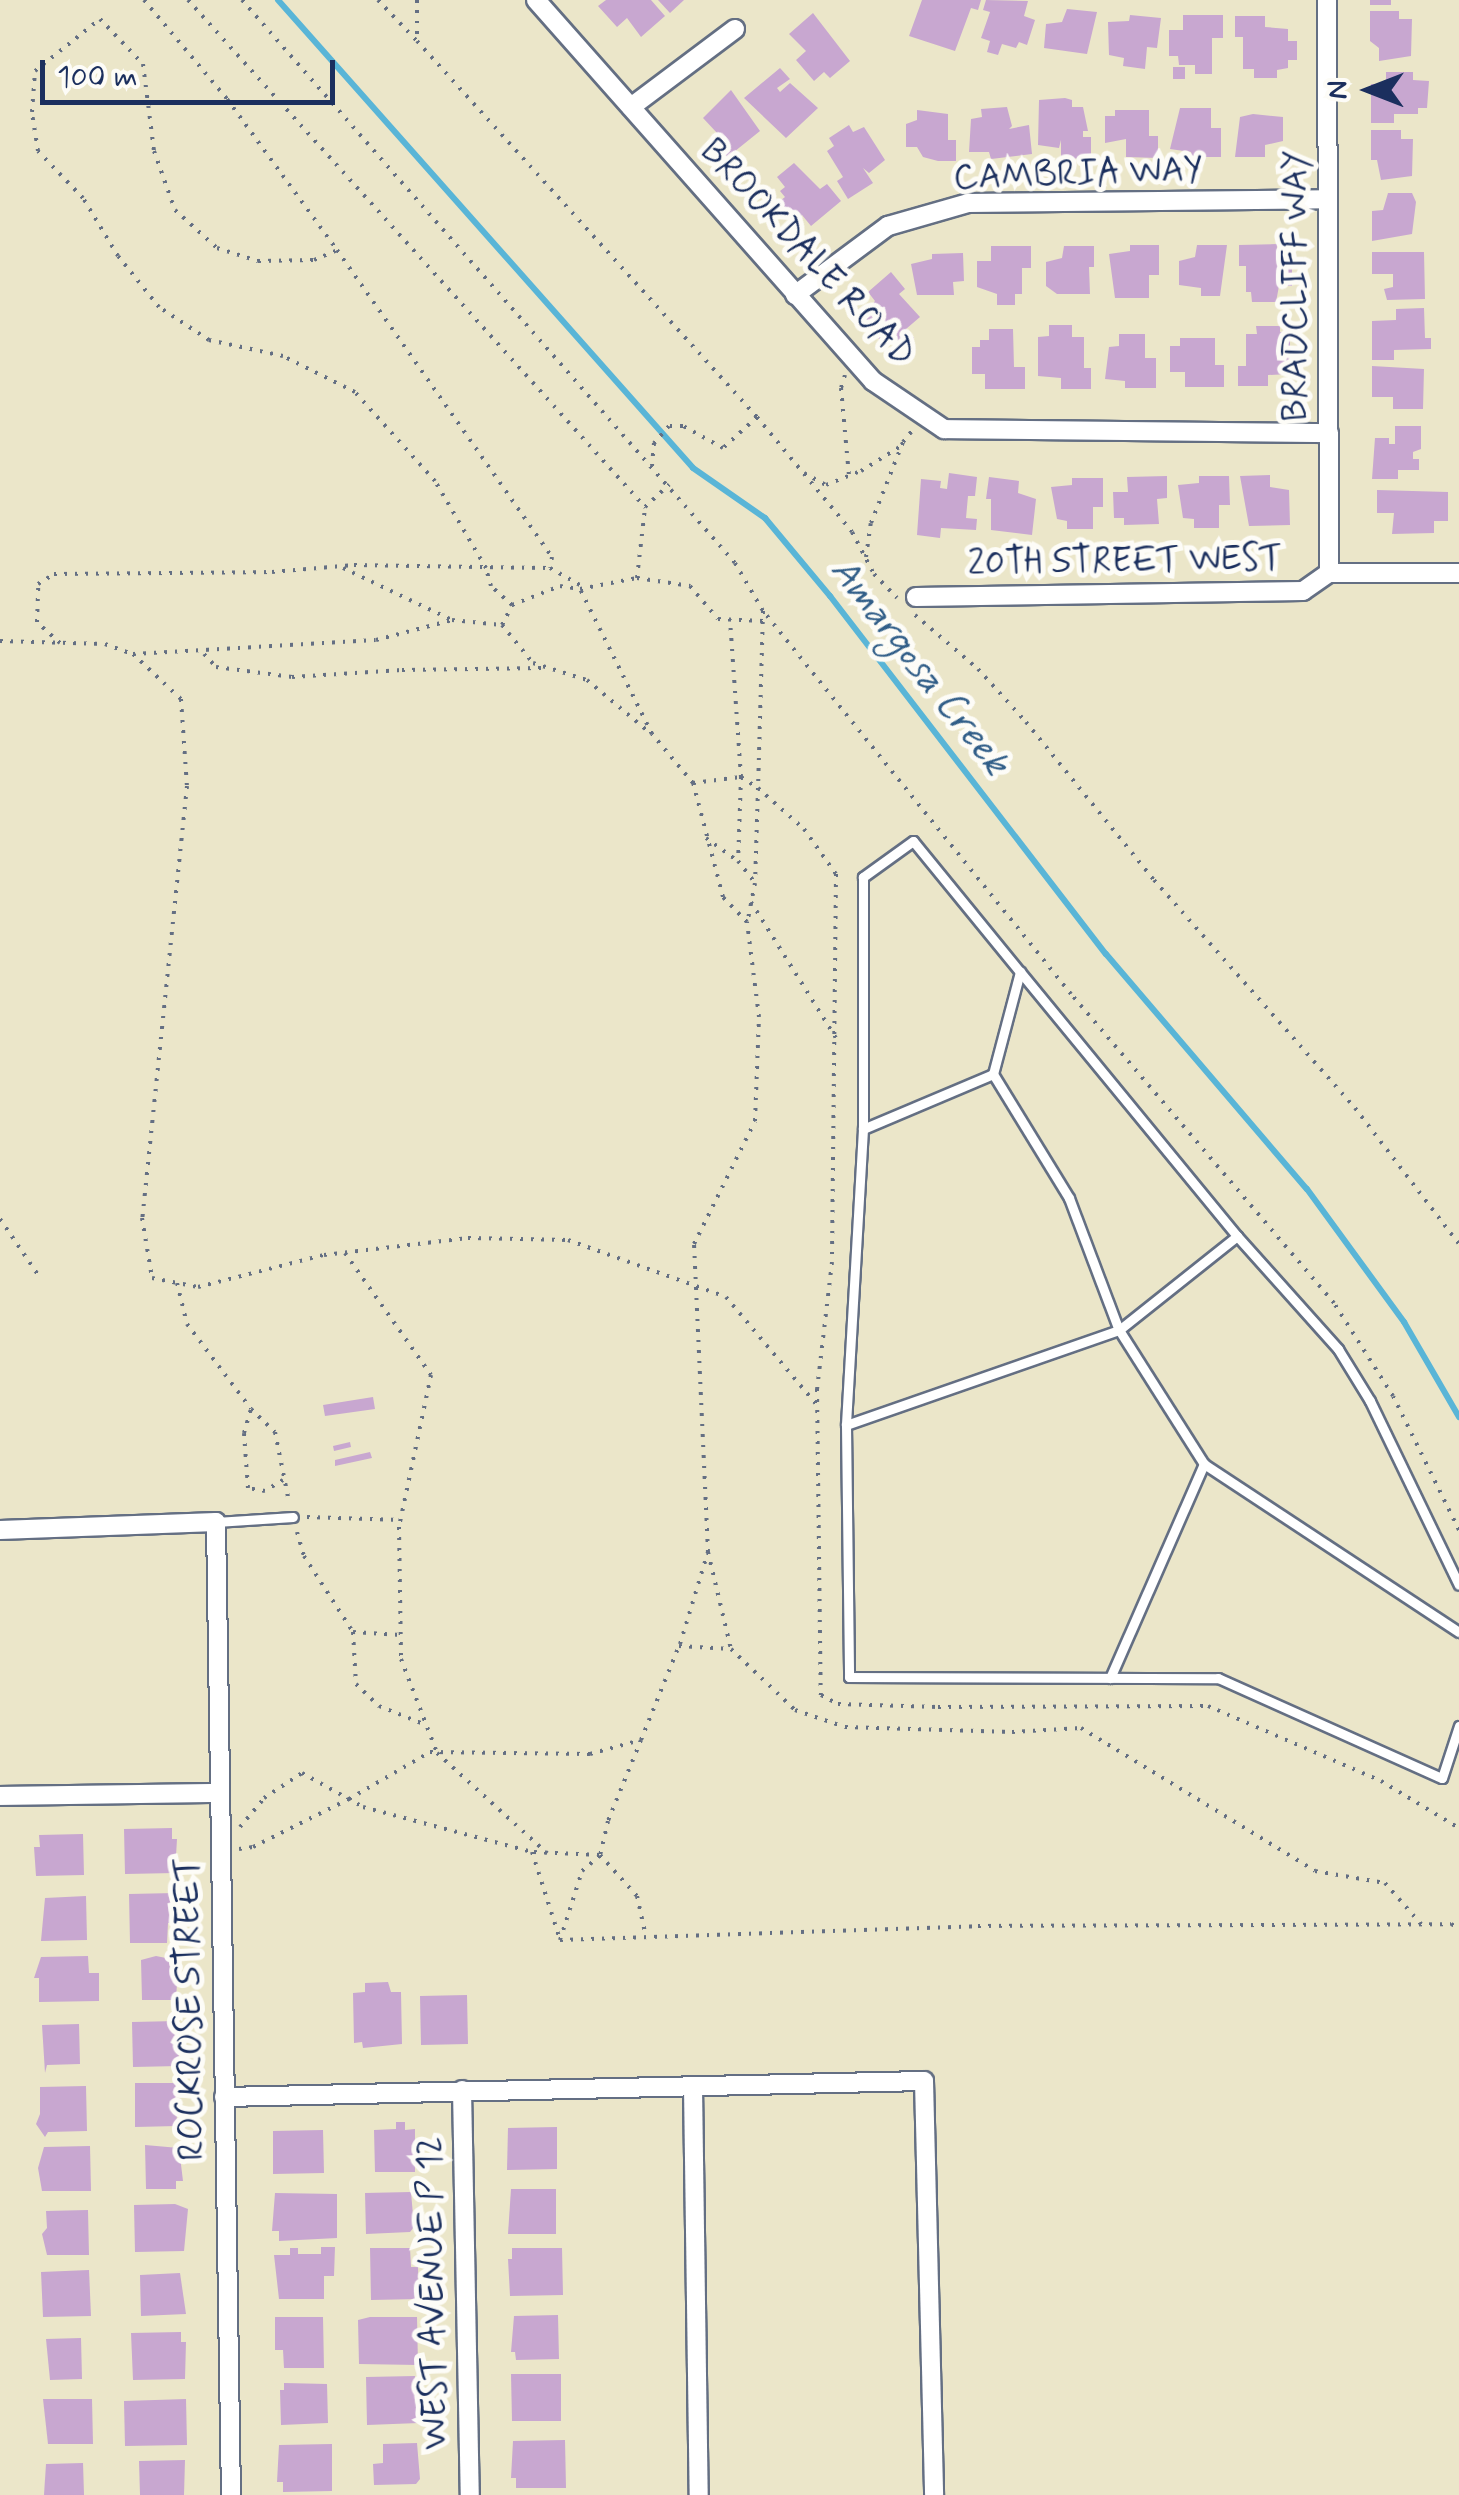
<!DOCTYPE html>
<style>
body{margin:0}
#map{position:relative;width:1459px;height:2495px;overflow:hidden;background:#ebe6c9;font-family:Mynerve,sans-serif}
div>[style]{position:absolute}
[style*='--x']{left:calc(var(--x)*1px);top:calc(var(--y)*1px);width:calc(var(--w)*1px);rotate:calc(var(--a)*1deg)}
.stream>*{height:6px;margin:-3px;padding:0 3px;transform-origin:3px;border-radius:3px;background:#59b5d7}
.building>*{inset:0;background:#c8a7d0}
.path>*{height:4px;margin-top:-2px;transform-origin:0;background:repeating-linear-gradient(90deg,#646f83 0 2.5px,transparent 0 10.5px)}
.roads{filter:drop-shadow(2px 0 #646f83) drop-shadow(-2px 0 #646f83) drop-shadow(0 2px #646f83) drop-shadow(0 -2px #646f83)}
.lane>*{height:9px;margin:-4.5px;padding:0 4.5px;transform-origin:4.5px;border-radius:4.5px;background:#fff}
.street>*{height:18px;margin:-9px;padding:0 9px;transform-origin:9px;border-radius:9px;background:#fff}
span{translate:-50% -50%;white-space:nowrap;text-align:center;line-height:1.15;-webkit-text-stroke:10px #fdfcf7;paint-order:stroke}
.street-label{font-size:35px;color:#1b2f5e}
.water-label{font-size:38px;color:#315e88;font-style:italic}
.north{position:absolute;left:1319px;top:40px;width:100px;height:100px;-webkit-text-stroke:8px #fdfcf7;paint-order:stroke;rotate:270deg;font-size:28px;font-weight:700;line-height:40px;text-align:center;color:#1b2f5e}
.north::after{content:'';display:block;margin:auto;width:35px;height:45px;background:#1b2f5e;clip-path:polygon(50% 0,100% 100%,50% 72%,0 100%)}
.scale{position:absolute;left:40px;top:60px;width:295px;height:45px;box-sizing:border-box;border:5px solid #1b2f5e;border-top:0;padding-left:12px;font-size:30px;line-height:35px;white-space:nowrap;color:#1b2f5e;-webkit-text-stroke:8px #fdfcf7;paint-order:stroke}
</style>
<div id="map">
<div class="stream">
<i style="--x:278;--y:0;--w:625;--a:48.43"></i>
<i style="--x:693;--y:468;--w:88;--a:34.8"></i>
<i style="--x:765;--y:518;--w:102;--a:50.2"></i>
<i style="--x:830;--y:596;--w:452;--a:52.4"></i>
<i style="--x:1106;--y:954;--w:309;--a:49.5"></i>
<i style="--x:1307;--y:1189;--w:165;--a:53.9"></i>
<i style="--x:1404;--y:1322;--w:110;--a:59.9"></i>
</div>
<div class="building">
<i style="clip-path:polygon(606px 0,651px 0,665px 16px,641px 37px,627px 18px,617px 27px,598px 6px)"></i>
<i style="clip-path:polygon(658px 0,684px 0,670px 13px)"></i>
<i style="clip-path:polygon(922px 0,981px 0,978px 10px,971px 8px,955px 51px,909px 36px)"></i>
<i style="clip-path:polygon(986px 0,1028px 1px,1024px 16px,1035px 20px,1027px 45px,1019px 42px,1016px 48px,1002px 44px,998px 55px,987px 52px,990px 41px,981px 38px,990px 12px,983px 10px)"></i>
<i style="clip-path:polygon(1370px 0,1391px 0,1391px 5px,1370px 5px)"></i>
<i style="clip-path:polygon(1067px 9px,1097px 12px,1087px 54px,1044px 48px,1046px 24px,1062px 22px)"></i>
<i style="clip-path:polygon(1370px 11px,1399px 11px,1399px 19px,1412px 19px,1411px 56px,1379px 61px,1379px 48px,1370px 41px)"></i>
<i style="clip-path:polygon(813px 13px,850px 61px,830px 78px,824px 72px,814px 81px,796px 60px,806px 51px,789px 34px)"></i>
<i style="clip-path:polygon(1130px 15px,1161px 18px,1157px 48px,1147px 47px,1145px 69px,1123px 66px,1124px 58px,1109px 55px,1108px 22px,1129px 21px)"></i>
<i style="clip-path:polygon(1183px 15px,1223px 15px,1223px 38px,1212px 38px,1212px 74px,1195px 74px,1195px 65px,1179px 65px,1178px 56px,1169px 56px,1169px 30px,1183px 30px)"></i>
<i style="clip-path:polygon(1235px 16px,1265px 16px,1265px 27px,1288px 29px,1288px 41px,1297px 41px,1297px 60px,1288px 60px,1288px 68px,1277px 70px,1277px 78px,1254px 78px,1254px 69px,1243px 69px,1243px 37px,1235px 37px)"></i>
<i style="clip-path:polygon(1173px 67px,1185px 67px,1185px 79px,1173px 79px)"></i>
<i style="clip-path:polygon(780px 68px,790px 79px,777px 88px,780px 92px,790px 83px,818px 108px,786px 138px,744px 98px)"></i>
<i style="clip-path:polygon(1386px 72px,1413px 72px,1413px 80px,1429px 81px,1427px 108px,1418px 108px,1418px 114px,1394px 114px,1394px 123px,1371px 123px,1371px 84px,1386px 84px)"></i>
<i style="clip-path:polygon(731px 90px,760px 131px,724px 160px,708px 142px,718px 134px,703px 118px)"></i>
<i style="clip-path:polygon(1065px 98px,1072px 100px,1072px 107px,1083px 107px,1088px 131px,1083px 131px,1083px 137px,1091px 137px,1091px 158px,1061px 159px,1061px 140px,1059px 148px,1038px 145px,1039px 100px)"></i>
<i style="clip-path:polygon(1007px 107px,1012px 126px,1009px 129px,1029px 125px,1032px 154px,991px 159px,989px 152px,969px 152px,971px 119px,982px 117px,981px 109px)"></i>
<i style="clip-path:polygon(1180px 108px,1211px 108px,1211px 128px,1221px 128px,1221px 157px,1192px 157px,1191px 152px,1170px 149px)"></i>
<i style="clip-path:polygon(917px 110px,948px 114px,948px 140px,956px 140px,956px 161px,938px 161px,923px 157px,917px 147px,906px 147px,906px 124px,917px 120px)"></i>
<i style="clip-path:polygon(1115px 110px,1149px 110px,1149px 136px,1158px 136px,1158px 158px,1126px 157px,1126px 139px,1105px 143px,1105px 116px,1115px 116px)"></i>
<i style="clip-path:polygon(1253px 114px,1283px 117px,1283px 141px,1265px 145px,1265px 157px,1235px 157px,1240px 117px)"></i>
<i style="clip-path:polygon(849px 125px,853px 132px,864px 127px,885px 160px,869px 173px,863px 168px,873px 183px,848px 199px,837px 181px,843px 177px,827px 151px,834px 146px,829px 138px)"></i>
<i style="clip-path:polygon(1371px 130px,1401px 130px,1401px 139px,1413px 139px,1412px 176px,1381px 180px,1377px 160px,1371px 160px)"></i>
<i style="clip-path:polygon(794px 163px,820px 189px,827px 184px,841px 201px,811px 226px,802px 215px,792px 223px,776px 204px,785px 197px,780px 191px,785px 187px,777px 177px)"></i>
<i style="clip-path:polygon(1388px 193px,1412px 193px,1416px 202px,1412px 234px,1372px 241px,1372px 211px,1383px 210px)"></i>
<i style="clip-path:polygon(1277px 244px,1277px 259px,1292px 259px,1292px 286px,1279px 286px,1276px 302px,1252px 302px,1251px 292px,1246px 292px,1246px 266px,1239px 266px,1239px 245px)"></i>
<i style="clip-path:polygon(1130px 245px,1159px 245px,1159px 275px,1149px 275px,1149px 298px,1115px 298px,1109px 254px,1130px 251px)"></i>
<i style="clip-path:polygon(1197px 245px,1227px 245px,1220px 296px,1201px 296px,1201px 288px,1179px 285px,1179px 261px,1195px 257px)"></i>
<i style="clip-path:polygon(991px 246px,1031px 246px,1031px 268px,1022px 268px,1022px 294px,1015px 294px,1015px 305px,997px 305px,997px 294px,977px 287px,977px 261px,991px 261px)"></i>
<i style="clip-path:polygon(1064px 246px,1094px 246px,1094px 267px,1089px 267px,1090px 294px,1057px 294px,1046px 286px,1046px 262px,1062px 258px)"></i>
<i style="clip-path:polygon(1372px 252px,1424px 252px,1425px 299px,1387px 300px,1384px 289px,1393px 287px,1393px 274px,1372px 274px)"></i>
<i style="clip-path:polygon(963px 253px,964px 281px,953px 282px,954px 295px,917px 295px,911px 264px,932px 259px,932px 254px)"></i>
<i style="clip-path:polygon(891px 272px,905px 289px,899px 294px,920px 317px,906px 329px,914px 338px,903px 348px,896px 340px,886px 347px,861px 318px,875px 301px,868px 292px)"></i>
<i style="clip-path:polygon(1424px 308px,1425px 338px,1431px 338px,1431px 349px,1394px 350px,1394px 360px,1372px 360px,1372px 321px,1396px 320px,1396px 309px)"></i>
<i style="clip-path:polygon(1049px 325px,1072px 325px,1072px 337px,1084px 337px,1084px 368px,1091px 368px,1091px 389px,1061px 389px,1061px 378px,1038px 376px,1038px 337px,1049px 336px)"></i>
<i style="clip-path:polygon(1256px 326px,1280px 326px,1280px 332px,1290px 334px,1290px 374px,1268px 375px,1268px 386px,1238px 386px,1238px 366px,1246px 366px,1246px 334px,1257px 334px)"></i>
<i style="clip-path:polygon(989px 329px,1013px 329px,1014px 367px,1025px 367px,1025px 389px,985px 389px,985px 374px,972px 374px,972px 347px,980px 347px,980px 340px,989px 340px)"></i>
<i style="clip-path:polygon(1119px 334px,1145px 334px,1145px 358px,1156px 358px,1156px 388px,1125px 388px,1125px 381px,1105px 379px,1109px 347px,1119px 346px)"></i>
<i style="clip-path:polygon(1180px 338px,1215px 338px,1215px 365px,1224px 365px,1224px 387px,1185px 387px,1185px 372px,1170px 372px,1170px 346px,1180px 346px)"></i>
<i style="clip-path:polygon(1372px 366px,1424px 369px,1423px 409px,1393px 409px,1393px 397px,1372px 397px)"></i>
<i style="clip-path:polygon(1395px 426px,1421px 426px,1421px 449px,1413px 452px,1413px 459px,1419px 459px,1419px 470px,1398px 470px,1398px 479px,1372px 479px,1375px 438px,1389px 438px,1389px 444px,1395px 444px)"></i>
<i style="clip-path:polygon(949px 473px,977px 477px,975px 496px,968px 496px,966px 518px,977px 519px,976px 530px,941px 528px,940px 538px,917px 535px,921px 479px,941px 481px,940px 488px,947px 489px)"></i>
<i style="clip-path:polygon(1270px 475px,1270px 487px,1289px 490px,1290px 525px,1249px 526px,1240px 476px)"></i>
<i style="clip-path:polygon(1167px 476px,1167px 498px,1157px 499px,1159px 524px,1124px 525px,1124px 518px,1114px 518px,1113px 492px,1128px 492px,1127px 477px)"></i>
<i style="clip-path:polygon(1199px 476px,1229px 476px,1230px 505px,1219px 505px,1219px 528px,1194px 528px,1194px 519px,1183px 518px,1178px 485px,1199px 483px)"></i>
<i style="clip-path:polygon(989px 477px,1019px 481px,1018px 493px,1036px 499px,1032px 535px,991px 530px,991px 499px,986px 499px)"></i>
<i style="clip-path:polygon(1072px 478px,1103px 478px,1103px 507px,1093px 507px,1093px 529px,1067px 529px,1067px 521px,1057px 519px,1051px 487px,1072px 485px)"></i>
<i style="clip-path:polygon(1377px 490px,1448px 492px,1448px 521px,1434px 521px,1434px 533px,1392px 534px,1394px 513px,1377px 513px)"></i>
<i style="clip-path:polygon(373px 1397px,375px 1409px,325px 1416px,323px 1405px)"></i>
<i style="clip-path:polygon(350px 1442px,351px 1447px,334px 1451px,333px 1446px)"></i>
<i style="clip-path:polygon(370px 1452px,372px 1458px,335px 1466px,335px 1460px)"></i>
<i style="clip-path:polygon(172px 1828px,172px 1839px,177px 1839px,175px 1873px,125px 1874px,124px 1829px)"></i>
<i style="clip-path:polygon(83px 1834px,84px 1875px,36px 1876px,34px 1847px,40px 1847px,39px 1835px)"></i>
<i style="clip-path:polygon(175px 1893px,175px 1923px,168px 1923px,167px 1943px,130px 1943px,129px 1894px)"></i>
<i style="clip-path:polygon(86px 1896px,87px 1940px,41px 1941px,45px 1898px)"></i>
<i style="clip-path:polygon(88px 1956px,89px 1973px,99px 1973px,99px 2001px,39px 2002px,39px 1978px,34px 1978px,41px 1957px)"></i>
<i style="clip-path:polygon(156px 1956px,171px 1959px,171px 1966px,178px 1966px,176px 2000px,142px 2000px,141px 1960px)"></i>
<i style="clip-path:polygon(388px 1982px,391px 1992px,401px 1992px,402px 2044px,363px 2048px,362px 2042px,354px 2043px,353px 1993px,365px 1992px,365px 1983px)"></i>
<i style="clip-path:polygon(467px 1995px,468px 2044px,421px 2045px,420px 1996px)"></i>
<i style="clip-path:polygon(178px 2021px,179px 2066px,133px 2067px,132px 2022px)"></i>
<i style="clip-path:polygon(79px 2024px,80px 2064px,47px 2065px,45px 2073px,42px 2025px)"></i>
<i style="clip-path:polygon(135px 2083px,176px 2083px,177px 2126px,135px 2127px)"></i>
<i style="clip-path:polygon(86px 2086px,87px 2131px,48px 2132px,45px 2137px,36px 2124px,40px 2114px,40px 2087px)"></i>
<i style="clip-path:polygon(396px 2122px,405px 2122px,405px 2130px,415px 2129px,415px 2172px,375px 2172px,374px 2130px,396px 2129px)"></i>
<i style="clip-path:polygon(557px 2127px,557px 2169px,507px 2170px,508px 2128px)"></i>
<i style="clip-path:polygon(323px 2130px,324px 2173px,273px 2174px,273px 2131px)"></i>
<i style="clip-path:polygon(145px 2145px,179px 2148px,183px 2181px,176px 2181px,176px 2189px,146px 2189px)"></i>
<i style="clip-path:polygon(90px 2146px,91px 2191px,42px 2191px,38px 2168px,44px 2147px)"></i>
<i style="clip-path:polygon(511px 2189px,556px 2189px,556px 2234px,508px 2234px)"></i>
<i style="clip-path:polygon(411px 2192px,414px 2227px,410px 2232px,366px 2234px,365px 2193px)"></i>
<i style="clip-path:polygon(275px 2193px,337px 2194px,337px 2238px,279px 2241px,279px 2231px,272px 2231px)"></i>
<i style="clip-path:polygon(134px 2205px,175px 2204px,188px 2209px,184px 2251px,135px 2252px)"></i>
<i style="clip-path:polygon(88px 2210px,89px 2255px,47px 2255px,42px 2234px,47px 2228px,46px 2211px)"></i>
<i style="clip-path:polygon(321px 2247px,335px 2247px,334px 2276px,324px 2276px,324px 2299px,279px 2299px,274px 2255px,290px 2255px,290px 2248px,298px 2248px,298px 2254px,321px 2254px)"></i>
<i style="clip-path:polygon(370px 2248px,410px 2248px,411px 2267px,418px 2267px,419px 2299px,371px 2300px)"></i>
<i style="clip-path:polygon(512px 2248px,562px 2248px,563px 2295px,510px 2296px,508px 2259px,512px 2259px)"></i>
<i style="clip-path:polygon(89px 2270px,91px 2316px,43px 2317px,41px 2272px)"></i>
<i style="clip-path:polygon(180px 2273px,186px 2314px,141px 2316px,140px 2275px)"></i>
<i style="clip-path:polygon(558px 2315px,559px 2359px,516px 2360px,515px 2352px,511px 2352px,514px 2316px)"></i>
<i style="clip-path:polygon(275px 2317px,323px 2317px,324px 2368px,284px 2368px,283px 2350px,275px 2350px)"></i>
<i style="clip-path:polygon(370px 2317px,417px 2317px,418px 2365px,359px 2364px,358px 2320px)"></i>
<i style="clip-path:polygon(181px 2332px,181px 2342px,186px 2342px,185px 2379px,133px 2380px,131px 2333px)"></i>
<i style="clip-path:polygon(81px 2338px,82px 2379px,50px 2380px,46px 2339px)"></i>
<i style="clip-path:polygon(511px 2374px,561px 2374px,561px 2421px,512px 2421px)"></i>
<i style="clip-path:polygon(415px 2376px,415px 2386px,421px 2386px,419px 2423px,367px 2425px,366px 2377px)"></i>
<i style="clip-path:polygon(284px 2383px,327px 2384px,328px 2423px,281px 2425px,280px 2390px,284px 2390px)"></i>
<i style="clip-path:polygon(43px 2399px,92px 2399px,93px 2444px,48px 2444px)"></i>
<i style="clip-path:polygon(186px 2399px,187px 2445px,125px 2446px,124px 2401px)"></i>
<i style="clip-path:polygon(565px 2440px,566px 2488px,516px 2488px,516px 2478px,511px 2478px,513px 2441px)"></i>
<i style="clip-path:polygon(417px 2443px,420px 2479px,416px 2484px,374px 2485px,373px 2464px,383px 2463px,383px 2444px)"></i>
<i style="clip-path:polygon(332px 2444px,332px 2491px,283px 2492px,283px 2482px,277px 2482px,279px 2445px)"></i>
<i style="clip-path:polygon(185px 2460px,184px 2495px,140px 2495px,139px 2461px)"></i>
<i style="clip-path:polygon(83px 2463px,84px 2495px,44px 2495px,46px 2464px)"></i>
</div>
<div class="path">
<i style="--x:144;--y:0;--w:129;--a:50"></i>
<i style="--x:227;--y:99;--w:187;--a:53.9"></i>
<i style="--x:188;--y:0;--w:683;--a:47.97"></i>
<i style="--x:645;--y:507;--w:33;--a:-43"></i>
<i style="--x:242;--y:0;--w:748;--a:48.79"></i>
<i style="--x:735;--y:563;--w:56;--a:59.7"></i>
<i style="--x:378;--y:0;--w:57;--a:46.4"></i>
<i style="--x:417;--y:0;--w:41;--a:90"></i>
<i style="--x:417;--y:41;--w:507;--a:47.88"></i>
<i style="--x:757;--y:417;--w:46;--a:137.6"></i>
<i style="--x:723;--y:448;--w:46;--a:-151.2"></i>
<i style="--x:683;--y:426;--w:14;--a:180"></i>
<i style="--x:669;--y:426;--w:23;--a:131"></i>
<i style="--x:654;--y:443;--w:23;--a:95"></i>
<i style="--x:845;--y:375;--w:14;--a:107"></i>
<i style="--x:841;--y:388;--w:88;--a:84.8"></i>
<i style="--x:757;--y:417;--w:149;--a:50.4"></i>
<i style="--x:852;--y:532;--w:47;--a:62.4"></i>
<i style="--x:874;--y:574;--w:33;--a:46"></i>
<i style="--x:804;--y:473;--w:25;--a:29"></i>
<i style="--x:826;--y:485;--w:38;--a:-22"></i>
<i style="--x:861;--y:471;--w:47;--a:-32"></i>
<i style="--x:866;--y:557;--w:34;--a:-82"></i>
<i style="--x:871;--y:523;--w:87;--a:-68.4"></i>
<i style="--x:903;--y:442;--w:14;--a:-51"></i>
<i style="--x:343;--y:568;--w:121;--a:25.5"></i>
<i style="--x:637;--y:578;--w:70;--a:-83.5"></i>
<i style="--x:512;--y:605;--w:28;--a:-138"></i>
<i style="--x:491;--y:586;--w:19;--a:-106"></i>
<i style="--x:486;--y:568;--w:101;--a:-120.4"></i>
<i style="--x:435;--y:481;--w:120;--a:-132"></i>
<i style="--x:355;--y:392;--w:80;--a:-153.4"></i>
<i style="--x:283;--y:356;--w:76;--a:-167.8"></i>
<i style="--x:209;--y:340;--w:60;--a:-146.6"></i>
<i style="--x:159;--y:307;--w:65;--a:-128.8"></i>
<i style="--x:118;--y:256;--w:68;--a:-121.1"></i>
<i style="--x:83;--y:198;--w:65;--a:-133.8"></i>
<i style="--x:38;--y:151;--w:39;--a:-99"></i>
<i style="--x:32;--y:112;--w:41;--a:-85.8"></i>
<i style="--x:35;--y:71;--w:83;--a:-38.7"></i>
<i style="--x:100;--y:19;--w:62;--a:46.3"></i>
<i style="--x:143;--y:64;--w:88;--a:82.8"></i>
<i style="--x:154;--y:151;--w:63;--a:70.4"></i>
<i style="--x:175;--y:210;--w:57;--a:42.1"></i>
<i style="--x:217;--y:248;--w:43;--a:17.6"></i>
<i style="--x:258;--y:261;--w:56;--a:-1"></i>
<i style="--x:314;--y:260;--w:25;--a:-23"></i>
<i style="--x:337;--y:250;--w:375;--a:55"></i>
<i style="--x:552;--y:557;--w:11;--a:100"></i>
<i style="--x:915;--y:615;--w:83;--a:40.6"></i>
<i style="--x:978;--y:669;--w:72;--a:47.8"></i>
<i style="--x:1026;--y:722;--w:203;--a:51"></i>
<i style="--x:1154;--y:880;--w:304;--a:48.6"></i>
<i style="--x:1355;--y:1108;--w:171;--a:52.6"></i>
<i style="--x:502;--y:625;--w:22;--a:-63"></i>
<i style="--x:512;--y:605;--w:52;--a:-21.6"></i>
<i style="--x:560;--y:586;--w:20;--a:9"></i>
<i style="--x:0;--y:641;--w:105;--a:1.6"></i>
<i style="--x:105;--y:644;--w:30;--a:20"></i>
<i style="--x:133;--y:654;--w:66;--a:43.2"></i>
<i style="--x:181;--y:699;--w:87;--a:86.1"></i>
<i style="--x:187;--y:786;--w:434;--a:95.9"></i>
<i style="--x:142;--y:1218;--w:61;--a:80.5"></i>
<i style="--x:152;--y:1278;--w:47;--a:11.1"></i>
<i style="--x:198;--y:1287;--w:130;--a:-14.3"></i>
<i style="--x:324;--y:1255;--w:145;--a:-6.7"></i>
<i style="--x:468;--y:1238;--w:100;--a:1.1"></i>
<i style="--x:568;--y:1240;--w:168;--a:19.8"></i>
<i style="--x:726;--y:1297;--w:141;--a:49.9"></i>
<i style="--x:60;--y:643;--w:31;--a:-138"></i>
<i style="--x:37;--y:622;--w:38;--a:-88"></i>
<i style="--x:38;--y:584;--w:19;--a:-32"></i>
<i style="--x:54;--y:574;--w:218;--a:-0.5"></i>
<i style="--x:272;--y:572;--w:82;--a:-4.9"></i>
<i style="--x:354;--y:565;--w:196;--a:0.9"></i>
<i style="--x:550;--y:568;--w:40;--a:29.7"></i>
<i style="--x:133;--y:654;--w:243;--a:-3.3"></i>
<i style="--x:376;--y:640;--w:79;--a:-14.7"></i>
<i style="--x:452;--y:620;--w:50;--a:5.7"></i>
<i style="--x:502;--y:625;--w:49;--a:50.8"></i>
<i style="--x:533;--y:663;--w:57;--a:17.5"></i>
<i style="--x:587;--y:680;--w:82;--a:40.1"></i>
<i style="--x:204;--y:654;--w:18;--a:47"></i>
<i style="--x:216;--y:667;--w:77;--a:7.5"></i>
<i style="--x:292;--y:677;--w:110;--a:-3.6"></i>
<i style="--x:402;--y:670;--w:140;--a:-0.8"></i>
<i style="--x:741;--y:777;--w:84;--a:92"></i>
<i style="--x:738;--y:861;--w:28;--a:52"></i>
<i style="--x:755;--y:883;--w:38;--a:101"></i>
<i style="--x:741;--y:777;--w:20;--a:33"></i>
<i style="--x:758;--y:788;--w:94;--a:91.8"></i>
<i style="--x:693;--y:783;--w:48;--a:-7.1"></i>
<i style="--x:741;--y:777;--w:158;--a:-94"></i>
<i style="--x:706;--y:838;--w:39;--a:36"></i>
<i style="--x:751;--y:902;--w:160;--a:58"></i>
<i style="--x:0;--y:1219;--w:73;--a:55.7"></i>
<i style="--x:345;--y:1253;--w:149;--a:54.8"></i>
<i style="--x:431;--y:1375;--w:155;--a:101.9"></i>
<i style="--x:399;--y:1527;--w:132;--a:89.1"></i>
<i style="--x:401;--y:1659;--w:101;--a:69"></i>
<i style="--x:437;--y:1753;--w:149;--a:42.3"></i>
<i style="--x:177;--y:1283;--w:42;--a:76.3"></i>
<i style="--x:187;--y:1324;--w:106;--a:53"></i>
<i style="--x:283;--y:1480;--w:21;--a:149"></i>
<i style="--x:265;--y:1491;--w:17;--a:-170"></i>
<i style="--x:248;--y:1488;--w:55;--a:-94.2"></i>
<i style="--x:244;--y:1433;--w:25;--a:-74"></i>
<i style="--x:251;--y:1409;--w:33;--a:44"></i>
<i style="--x:275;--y:1432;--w:71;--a:78.7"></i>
<i style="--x:307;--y:1517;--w:94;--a:1.8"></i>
<i style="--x:1459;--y:1530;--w:149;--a:-116.2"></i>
<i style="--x:1393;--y:1396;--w:110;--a:-122.4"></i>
<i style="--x:1334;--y:1303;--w:406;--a:-130.4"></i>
<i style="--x:1071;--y:994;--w:491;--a:-128.8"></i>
<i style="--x:763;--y:611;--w:177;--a:91.6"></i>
<i style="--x:758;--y:788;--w:62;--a:41.7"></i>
<i style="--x:804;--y:829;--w:55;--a:54.6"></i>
<i style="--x:836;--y:874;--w:388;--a:90.6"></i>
<i style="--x:832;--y:1262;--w:128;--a:96.7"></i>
<i style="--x:817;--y:1389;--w:306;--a:89.3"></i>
<i style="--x:821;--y:1695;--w:19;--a:28"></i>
<i style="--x:838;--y:1704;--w:100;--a:1.7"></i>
<i style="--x:938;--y:1707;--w:270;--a:-0.2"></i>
<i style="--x:1208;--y:1706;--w:189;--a:23.4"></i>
<i style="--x:1381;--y:1781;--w:91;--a:31.1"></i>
<i style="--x:297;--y:1532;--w:25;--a:74"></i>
<i style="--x:304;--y:1556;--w:90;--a:57.2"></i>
<i style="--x:353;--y:1632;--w:52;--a:86.7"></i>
<i style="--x:356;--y:1684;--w:32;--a:44"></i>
<i style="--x:379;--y:1706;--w:51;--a:22"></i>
<i style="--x:708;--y:1552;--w:308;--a:-92.6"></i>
<i style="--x:694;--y:1244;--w:137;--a:-63.6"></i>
<i style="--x:755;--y:1121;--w:104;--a:-87.8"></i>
<i style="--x:759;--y:1017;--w:96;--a:-97.2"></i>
<i style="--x:747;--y:922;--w:35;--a:-134"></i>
<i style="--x:723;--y:897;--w:118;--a:-104.7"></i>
<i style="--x:693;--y:783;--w:64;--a:-129.9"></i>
<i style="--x:652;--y:734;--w:162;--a:-116.4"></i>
<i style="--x:580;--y:589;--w:58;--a:-10.9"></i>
<i style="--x:637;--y:578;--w:54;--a:8.6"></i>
<i style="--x:690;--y:586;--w:43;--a:49.7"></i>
<i style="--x:718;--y:619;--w:45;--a:2.5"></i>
<i style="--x:353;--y:1632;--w:48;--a:3.6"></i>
<i style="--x:680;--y:1644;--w:96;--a:-73.1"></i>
<i style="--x:708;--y:1552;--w:100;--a:76.7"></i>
<i style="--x:641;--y:1740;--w:101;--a:-68"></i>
<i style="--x:679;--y:1646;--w:52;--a:3.3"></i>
<i style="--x:731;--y:1649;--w:88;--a:43.6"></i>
<i style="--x:795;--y:1710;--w:53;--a:18.8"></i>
<i style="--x:845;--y:1727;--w:167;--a:1.7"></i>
<i style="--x:1012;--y:1732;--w:69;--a:-3.3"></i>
<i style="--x:1081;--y:1728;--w:274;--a:31.4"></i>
<i style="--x:1315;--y:1871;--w:71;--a:9.7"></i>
<i style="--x:1385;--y:1883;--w:55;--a:48.7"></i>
<i style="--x:240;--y:1827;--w:38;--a:-50"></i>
<i style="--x:264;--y:1798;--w:45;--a:-33.3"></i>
<i style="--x:302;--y:1773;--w:70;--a:29.1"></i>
<i style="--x:363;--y:1807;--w:175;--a:14.9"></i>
<i style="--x:532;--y:1852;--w:92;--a:72.3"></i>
<i style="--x:560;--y:1940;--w:418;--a:-1.9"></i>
<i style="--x:978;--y:1926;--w:473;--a:-0.2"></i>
<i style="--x:1451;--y:1924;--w:9;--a:27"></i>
<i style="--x:239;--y:1849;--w:14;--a:-8"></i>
<i style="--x:253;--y:1847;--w:107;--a:-26.6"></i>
<i style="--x:349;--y:1799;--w:94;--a:-30.1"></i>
<i style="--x:430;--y:1752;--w:160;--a:0.7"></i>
<i style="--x:590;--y:1754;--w:53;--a:-15.4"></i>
<i style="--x:641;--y:1740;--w:87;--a:112.2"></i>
<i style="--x:608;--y:1821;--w:35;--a:103"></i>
<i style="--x:600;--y:1855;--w:55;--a:47.9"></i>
<i style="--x:637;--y:1896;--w:42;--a:77.6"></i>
<i style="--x:534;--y:1852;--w:66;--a:2.6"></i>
<i style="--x:560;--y:1940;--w:72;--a:-72.3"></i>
<i style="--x:582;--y:1871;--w:23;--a:-41"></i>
</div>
<div class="roads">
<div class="lane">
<i style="--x:993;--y:1074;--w:145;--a:58.5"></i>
<i style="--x:1069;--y:1198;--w:141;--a:69.3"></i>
<i style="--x:1119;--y:1330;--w:159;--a:57.6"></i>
<i style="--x:1204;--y:1464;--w:305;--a:33.4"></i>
<i style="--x:863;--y:1129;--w:296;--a:93.3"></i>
<i style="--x:846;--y:1425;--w:252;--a:89.3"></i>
<i style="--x:849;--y:1677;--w:369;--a:0.2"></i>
<i style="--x:1218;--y:1678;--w:245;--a:24.1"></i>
<i style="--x:1442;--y:1778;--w:55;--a:-71.9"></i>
<i style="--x:1237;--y:1236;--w:152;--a:48.2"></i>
<i style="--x:1338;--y:1349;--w:61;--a:58.4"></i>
<i style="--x:1370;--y:1401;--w:204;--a:64.2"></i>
<i style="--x:846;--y:1425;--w:289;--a:-19.2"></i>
<i style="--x:1119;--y:1330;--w:151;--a:-38.5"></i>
<i style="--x:1237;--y:1236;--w:342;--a:-129.4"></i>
<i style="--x:1020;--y:972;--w:169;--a:-129.2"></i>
<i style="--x:913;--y:841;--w:62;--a:144.2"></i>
<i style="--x:863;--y:877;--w:252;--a:90"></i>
<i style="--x:863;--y:1129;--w:141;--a:-22.9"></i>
<i style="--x:993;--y:1074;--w:106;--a:-75.2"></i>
<i style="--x:216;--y:1522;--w:77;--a:-3.7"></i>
<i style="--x:1110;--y:1678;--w:234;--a:-66.3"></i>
</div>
<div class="street">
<i style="--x:536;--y:0;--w:509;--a:48.51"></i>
<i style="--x:873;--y:381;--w:86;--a:34.1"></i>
<i style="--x:944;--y:429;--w:385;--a:0.6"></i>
<i style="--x:1327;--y:0;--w:573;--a:89.8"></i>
<i style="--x:631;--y:107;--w:130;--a:-36.9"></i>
<i style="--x:795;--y:295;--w:116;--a:-36.6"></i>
<i style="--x:888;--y:226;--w:83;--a:-16"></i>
<i style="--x:968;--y:203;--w:360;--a:-0.6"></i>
<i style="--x:1329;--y:573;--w:130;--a:0"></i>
<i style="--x:916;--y:597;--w:387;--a:-0.9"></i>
<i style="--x:1303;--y:591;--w:32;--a:-35"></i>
<i style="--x:0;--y:1530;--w:216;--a:-2.1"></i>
<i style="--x:216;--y:1522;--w:973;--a:89.12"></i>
<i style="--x:0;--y:1796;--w:219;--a:-0.8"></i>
<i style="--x:693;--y:2087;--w:408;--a:89.2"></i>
<i style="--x:462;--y:2090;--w:405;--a:88.9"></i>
<i style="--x:224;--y:2097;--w:700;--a:-1.31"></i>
<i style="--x:924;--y:2081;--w:414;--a:88.6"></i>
</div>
</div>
<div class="street-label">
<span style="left:1078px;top:174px;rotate:-2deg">CAMBRIA WAY</span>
<span style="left:807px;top:253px;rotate:47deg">BROOKDALE ROAD</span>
<span style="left:1296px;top:286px;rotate:-90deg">BRADCLIFF WAY</span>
<span style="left:1125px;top:561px;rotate:-1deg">20TH STREET WEST</span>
<span style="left:190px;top:2009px;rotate:-91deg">ROCKROSE STREET</span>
<span style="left:433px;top:2293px;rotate:-91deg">WEST AVENUE P 12</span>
</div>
<div class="water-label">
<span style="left:919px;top:667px;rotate:52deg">Amargosa Creek</span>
</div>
<div class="north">N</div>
<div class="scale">100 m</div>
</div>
